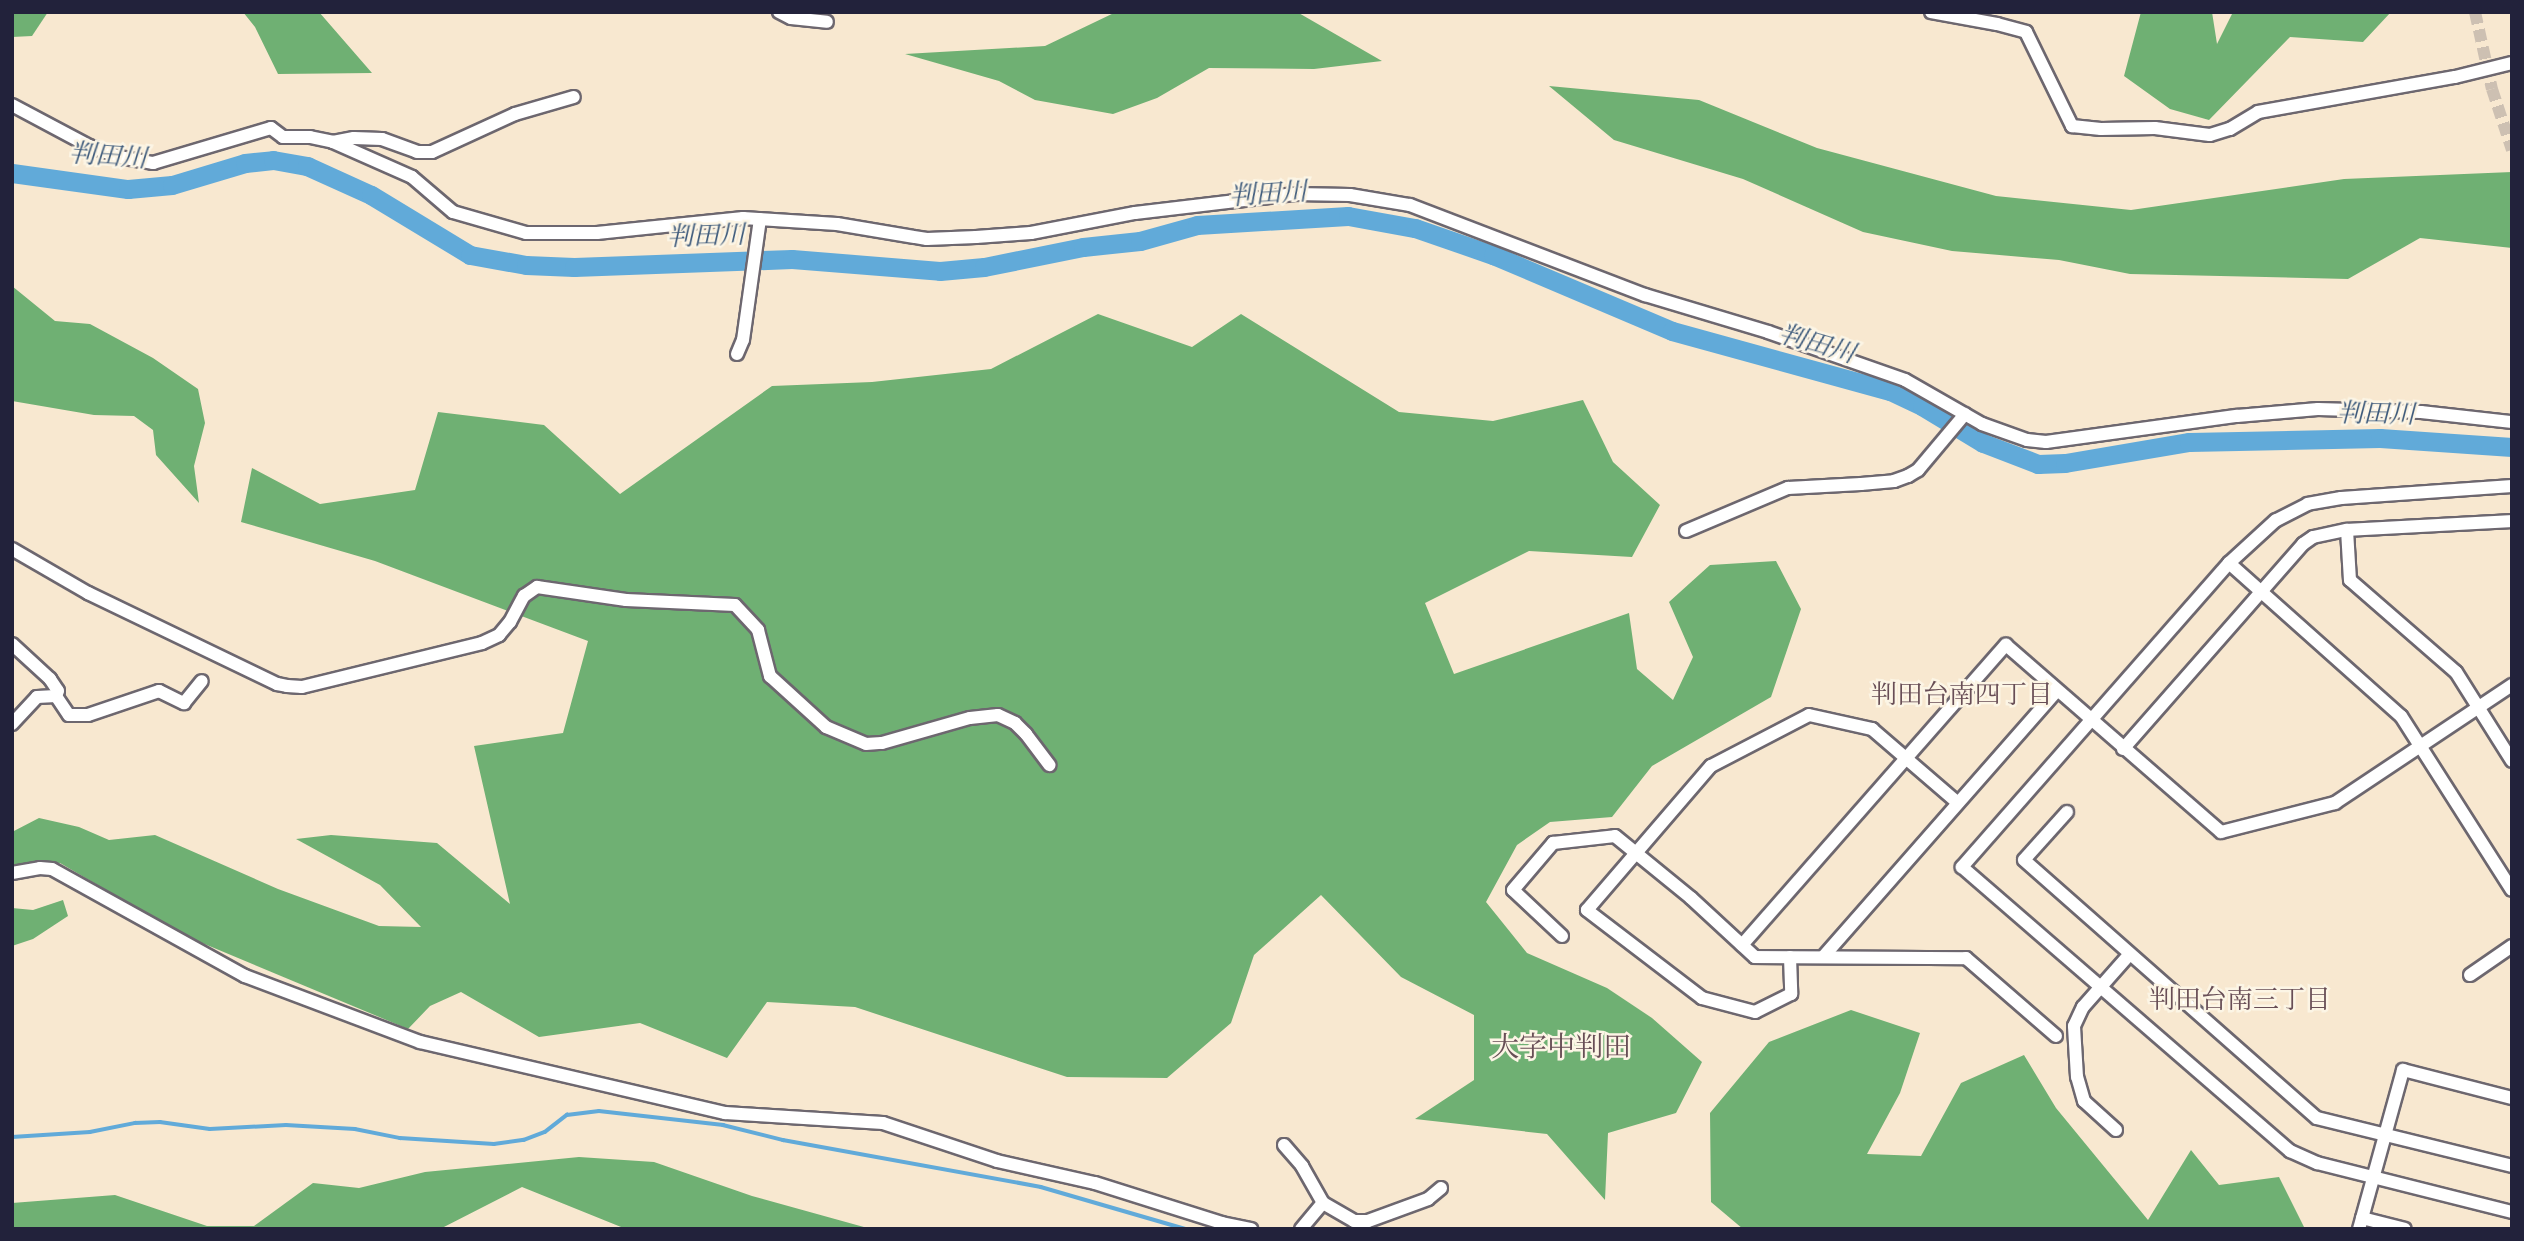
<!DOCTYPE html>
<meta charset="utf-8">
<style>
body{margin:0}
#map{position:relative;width:2524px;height:1241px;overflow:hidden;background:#f8e8d0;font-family:Alegreya,"Noto Serif JP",serif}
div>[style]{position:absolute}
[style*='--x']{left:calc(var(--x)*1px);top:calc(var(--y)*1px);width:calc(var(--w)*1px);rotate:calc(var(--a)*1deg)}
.forest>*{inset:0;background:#6fb073}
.stream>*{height:3.5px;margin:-1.75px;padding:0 1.75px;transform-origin:1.75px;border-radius:1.75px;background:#61aad9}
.river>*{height:19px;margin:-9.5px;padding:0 9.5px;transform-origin:9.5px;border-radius:9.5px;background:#61aad9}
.minor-tunnel>*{height:12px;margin-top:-6px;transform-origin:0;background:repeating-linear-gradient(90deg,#cdc0b2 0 12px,transparent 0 18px)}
.roads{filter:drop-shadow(2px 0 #6d676f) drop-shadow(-2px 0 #6d676f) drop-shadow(0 2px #6d676f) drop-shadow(0 -2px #6d676f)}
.minor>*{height:12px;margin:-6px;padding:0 6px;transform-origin:6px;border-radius:6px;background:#fff}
span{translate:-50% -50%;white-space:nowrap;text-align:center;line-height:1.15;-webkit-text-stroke:5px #fcf5e5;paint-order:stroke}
.water-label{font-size:26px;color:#3b587a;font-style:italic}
.neighbourhood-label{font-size:26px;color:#684e56}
.quarter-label{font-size:28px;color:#684e56}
.frame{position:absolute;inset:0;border:14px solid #22223b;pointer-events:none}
</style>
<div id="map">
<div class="forest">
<i style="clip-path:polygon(12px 12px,48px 12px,32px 36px,12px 37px)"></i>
<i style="clip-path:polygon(243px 12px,319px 12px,372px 73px,278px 74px,255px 27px)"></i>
<i style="clip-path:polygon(1116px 12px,1297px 12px,1382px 61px,1314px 69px,1209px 68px,1157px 98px,1113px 114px,1035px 100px,999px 81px,905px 54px,1045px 46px)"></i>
<i style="clip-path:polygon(2141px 12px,2212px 12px,2217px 44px,2233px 12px,2391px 12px,2363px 42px,2290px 37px,2209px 120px,2170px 109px,2124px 76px)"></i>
<i style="clip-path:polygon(1549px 86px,1699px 100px,1817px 148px,1996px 196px,2131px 210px,2344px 179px,2512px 172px,2512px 248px,2420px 238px,2348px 279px,2130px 274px,2059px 260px,1952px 251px,1863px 232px,1743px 179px,1614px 140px)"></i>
<i style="clip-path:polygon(12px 286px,55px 321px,90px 324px,153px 358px,198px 389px,205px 423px,194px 466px,199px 503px,156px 455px,153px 430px,134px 416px,94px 415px,12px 401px)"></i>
<i style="clip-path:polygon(1098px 314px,1192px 347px,1241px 314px,1399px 412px,1493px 421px,1583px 400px,1613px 462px,1660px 505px,1632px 557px,1529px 551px,1425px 603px,1454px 674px,1629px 613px,1637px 669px,1673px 700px,1693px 657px,1669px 602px,1710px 565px,1776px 561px,1801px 609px,1771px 697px,1652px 766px,1612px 817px,1550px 822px,1517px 845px,1486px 902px,1527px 953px,1607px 988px,1652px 1018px,1702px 1062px,1676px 1113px,1608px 1133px,1605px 1200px,1547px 1134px,1415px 1119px,1474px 1080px,1474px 1015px,1401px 977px,1321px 895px,1254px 955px,1231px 1023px,1167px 1078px,1067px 1077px,855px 1007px,767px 1002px,727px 1058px,640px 1023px,539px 1037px,461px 992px,430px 1006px,408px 1029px,183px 935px,60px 863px,12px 867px,12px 832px,39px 818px,79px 827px,109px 840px,155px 835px,278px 889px,379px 926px,421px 927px,380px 885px,296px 839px,331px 835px,437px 843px,510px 904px,474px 746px,563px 733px,588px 641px,375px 561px,241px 522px,252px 468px,320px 504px,415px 490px,438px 412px,544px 425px,620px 494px,772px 386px,872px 382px,991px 369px)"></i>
<i style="clip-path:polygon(63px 900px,68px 916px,33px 939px,12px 946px,12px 908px,33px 910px)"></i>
<i style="clip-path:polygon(1851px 1010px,1920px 1033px,1900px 1093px,1867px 1154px,1921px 1156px,1961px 1083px,2024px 1055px,2056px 1108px,2148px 1220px,2191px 1150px,2219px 1185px,2279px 1177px,2305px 1229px,1743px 1229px,1711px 1202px,1710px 1113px,1769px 1042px)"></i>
<i style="clip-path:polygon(579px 1157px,654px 1162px,752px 1196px,871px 1229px,626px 1229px,522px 1187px,440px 1229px,12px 1229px,12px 1203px,115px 1195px,207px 1226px,254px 1226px,313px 1183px,359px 1188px,425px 1172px)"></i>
</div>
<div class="stream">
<i style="--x:12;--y:1137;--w:78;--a:-3.7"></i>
<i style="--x:90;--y:1132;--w:46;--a:-11.3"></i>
<i style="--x:135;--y:1123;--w:25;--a:-2"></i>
<i style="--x:160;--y:1122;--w:50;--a:8"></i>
<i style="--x:210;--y:1129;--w:76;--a:-3"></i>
<i style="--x:286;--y:1125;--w:69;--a:3.3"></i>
<i style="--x:355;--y:1129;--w:46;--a:11.3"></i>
<i style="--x:400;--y:1138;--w:94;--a:3.7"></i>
<i style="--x:494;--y:1144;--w:30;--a:-8"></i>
<i style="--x:524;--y:1140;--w:22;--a:-21"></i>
<i style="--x:545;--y:1132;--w:28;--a:-38"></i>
<i style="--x:567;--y:1115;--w:32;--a:-7"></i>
<i style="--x:599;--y:1111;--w:125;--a:6.4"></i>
<i style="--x:723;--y:1125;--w:62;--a:14"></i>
<i style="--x:783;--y:1140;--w:262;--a:10.3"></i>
<i style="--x:1041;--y:1187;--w:151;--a:16.2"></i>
</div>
<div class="river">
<i style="--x:12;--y:173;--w:117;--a:7.9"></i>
<i style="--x:128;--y:189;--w:44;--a:-5.2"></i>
<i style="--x:172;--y:185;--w:76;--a:-16.8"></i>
<i style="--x:245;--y:163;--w:28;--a:-6"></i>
<i style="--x:273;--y:160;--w:35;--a:10"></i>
<i style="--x:307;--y:166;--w:70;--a:24.4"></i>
<i style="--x:371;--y:195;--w:116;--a:31.2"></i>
<i style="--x:470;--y:255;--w:57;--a:10.1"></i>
<i style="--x:526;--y:265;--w:48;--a:2.4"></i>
<i style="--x:574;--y:267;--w:218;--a:-2.1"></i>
<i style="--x:792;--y:259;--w:148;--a:4.6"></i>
<i style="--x:940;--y:271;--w:44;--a:-5.2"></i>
<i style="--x:984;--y:267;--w:101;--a:-11.4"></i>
<i style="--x:1083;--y:247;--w:57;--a:-6"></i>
<i style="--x:1140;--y:241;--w:59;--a:-15.7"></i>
<i style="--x:1197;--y:225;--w:151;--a:-3.4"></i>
<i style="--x:1348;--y:216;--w:68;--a:10.2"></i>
<i style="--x:1415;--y:228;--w:83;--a:19.1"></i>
<i style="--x:1493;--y:255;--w:194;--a:23"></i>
<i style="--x:1672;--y:331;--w:226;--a:15.4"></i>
<i style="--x:1890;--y:391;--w:35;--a:25"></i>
<i style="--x:1922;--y:406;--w:71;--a:31.2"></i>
<i style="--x:1983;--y:443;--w:59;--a:20.9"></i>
<i style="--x:2038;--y:464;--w:27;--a:-2"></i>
<i style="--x:2065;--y:463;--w:126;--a:-9.6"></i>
<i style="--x:2189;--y:442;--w:191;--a:-1.2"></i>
<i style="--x:2380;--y:438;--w:132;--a:3.9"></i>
</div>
<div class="minor-tunnel">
<i style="--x:2475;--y:12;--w:79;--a:77.6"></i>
<i style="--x:2492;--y:89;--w:64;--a:71.8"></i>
</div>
<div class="roads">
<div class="minor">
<i style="--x:779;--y:12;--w:13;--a:27"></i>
<i style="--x:791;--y:18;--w:36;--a:6"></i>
<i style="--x:1931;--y:12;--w:67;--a:10.3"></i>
<i style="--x:1997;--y:24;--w:30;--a:15"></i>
<i style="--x:2026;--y:32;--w:105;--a:63.9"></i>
<i style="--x:2072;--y:126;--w:29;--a:6"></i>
<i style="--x:2101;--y:129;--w:54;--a:-1.1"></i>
<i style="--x:2155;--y:128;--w:55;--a:7.3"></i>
<i style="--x:2210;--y:135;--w:21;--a:-17"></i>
<i style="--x:2230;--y:129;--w:33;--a:-31"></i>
<i style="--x:2258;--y:112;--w:200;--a:-10.1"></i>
<i style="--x:2455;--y:77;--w:59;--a:-13.8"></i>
<i style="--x:12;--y:105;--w:87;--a:28"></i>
<i style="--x:89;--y:146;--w:32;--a:20"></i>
<i style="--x:119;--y:157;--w:35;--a:10"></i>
<i style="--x:153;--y:163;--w:123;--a:-16.5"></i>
<i style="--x:271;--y:128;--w:15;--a:37"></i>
<i style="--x:283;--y:137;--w:27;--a:0"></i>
<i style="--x:310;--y:137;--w:24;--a:12"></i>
<i style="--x:333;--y:142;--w:86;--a:23.9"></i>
<i style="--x:412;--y:177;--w:54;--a:40.5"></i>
<i style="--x:453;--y:212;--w:76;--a:16"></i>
<i style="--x:526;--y:233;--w:71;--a:0"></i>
<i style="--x:597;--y:233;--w:147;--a:-5.9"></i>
<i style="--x:743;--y:218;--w:94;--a:3.7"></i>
<i style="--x:837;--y:224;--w:91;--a:9.5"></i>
<i style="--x:927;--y:239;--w:49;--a:-2.3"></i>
<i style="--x:976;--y:237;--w:55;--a:-4.2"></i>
<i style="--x:1031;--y:233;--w:106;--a:-10.9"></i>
<i style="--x:1135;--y:213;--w:161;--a:-6.8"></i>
<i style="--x:1295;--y:194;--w:55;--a:1"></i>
<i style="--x:1350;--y:195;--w:61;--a:9.5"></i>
<i style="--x:1410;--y:205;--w:252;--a:21"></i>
<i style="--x:1645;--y:295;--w:128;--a:16.7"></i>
<i style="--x:1768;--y:332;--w:145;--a:19.3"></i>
<i style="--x:1905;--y:380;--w:89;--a:29.7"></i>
<i style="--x:1982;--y:424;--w:48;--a:19.6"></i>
<i style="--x:2027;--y:440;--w:19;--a:6"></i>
<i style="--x:2046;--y:442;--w:193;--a:-7.8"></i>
<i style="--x:2237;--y:416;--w:81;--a:-4.9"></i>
<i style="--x:2318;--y:409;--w:103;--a:1.7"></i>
<i style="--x:2421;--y:412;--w:92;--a:6.3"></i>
<i style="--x:333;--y:142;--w:21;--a:-11"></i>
<i style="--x:354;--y:138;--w:28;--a:2"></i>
<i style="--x:382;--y:139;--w:37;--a:20"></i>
<i style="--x:417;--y:152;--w:15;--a:0"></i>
<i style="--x:432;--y:152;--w:91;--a:-24.6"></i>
<i style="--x:515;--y:114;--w:61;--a:-16.1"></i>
<i style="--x:737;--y:354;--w:15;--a:-67"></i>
<i style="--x:743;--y:340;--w:122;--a:-82"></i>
<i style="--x:2512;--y:486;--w:171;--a:176"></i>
<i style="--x:2341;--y:498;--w:34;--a:170"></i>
<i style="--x:2308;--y:504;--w:36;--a:153"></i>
<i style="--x:2276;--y:520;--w:64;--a:137.5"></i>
<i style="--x:2229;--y:563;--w:405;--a:131.3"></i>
<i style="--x:1962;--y:867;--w:434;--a:40.9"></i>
<i style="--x:2290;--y:1151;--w:30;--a:24"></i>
<i style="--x:2317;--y:1163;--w:201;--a:14.1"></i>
<i style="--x:2347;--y:530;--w:50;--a:86.6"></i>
<i style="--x:2350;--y:580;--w:140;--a:41"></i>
<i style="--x:2456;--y:672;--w:105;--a:57.8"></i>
<i style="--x:1686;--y:531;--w:111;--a:-22.9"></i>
<i style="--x:1788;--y:488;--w:73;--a:-3.1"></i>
<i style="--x:1861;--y:484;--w:33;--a:-5"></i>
<i style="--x:1894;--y:481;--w:15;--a:-20"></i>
<i style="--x:1908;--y:476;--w:12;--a:-31"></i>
<i style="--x:1918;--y:470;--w:73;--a:-50"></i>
<i style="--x:12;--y:549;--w:88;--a:30.1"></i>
<i style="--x:88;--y:593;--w:210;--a:25.7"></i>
<i style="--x:277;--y:684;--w:10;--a:11"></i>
<i style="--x:287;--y:686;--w:15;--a:4"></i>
<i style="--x:302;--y:687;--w:185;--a:-13.7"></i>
<i style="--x:482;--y:643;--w:19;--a:-25"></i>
<i style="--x:499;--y:635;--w:17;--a:-50"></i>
<i style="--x:510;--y:622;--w:30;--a:-62"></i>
<i style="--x:524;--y:596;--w:16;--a:-35"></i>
<i style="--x:537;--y:587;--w:90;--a:8.3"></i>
<i style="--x:626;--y:600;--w:109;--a:2.6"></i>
<i style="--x:735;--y:605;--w:34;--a:47"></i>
<i style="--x:758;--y:630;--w:48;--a:75.4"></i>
<i style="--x:770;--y:676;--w:76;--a:42.3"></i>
<i style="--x:826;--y:727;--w:43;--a:23"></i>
<i style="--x:866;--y:744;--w:16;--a:-4"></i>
<i style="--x:882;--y:743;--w:91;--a:-15.9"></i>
<i style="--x:970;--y:718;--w:28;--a:-6"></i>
<i style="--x:998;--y:715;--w:19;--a:25"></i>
<i style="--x:1015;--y:723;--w:16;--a:45"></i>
<i style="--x:1026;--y:734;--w:39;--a:53"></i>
<i style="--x:2229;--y:563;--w:230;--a:41.7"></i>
<i style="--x:2401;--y:716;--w:206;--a:57.5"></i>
<i style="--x:12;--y:644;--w:52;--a:42.6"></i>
<i style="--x:50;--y:679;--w:14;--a:56"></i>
<i style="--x:58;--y:691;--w:5;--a:112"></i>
<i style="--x:56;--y:696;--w:23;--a:56"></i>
<i style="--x:69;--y:715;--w:19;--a:0"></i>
<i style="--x:88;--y:715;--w:75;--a:-18.7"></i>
<i style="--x:159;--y:691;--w:28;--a:26"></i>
<i style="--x:184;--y:703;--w:28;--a:-51"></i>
<i style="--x:12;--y:724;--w:37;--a:-47"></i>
<i style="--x:37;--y:697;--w:19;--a:-3"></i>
<i style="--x:2123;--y:749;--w:273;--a:-48.7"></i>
<i style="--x:2303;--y:544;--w:12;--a:-35"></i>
<i style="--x:2313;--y:537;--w:35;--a:-12"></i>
<i style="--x:2347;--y:530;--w:165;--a:-3.1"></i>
<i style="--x:2067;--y:812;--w:64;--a:131.9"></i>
<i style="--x:2024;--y:860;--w:390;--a:41.4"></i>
<i style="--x:2317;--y:1118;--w:201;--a:13.8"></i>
<i style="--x:12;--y:873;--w:28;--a:-10"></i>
<i style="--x:40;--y:868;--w:12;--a:5"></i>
<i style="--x:52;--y:869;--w:221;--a:29"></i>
<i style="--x:245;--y:976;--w:187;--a:20.7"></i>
<i style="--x:420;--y:1042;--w:313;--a:13.1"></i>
<i style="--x:725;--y:1113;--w:158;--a:3.6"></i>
<i style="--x:883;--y:1123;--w:120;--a:18.4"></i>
<i style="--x:997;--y:1161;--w:100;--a:12.7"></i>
<i style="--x:1095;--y:1183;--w:133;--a:17.5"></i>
<i style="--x:1222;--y:1223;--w:30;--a:12"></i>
<i style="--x:1562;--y:936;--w:67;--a:-136.8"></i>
<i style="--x:1513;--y:890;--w:62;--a:-49.6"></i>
<i style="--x:1553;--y:843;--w:62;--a:-6.4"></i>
<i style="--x:1615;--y:836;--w:98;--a:39.2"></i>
<i style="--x:1691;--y:898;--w:87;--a:42.7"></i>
<i style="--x:1755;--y:957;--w:211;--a:0.3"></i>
<i style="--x:1966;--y:958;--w:119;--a:40.9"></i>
<i style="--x:1742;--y:945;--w:400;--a:-48.7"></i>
<i style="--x:2006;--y:645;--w:285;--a:41"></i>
<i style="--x:2221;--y:832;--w:118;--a:-14.3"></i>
<i style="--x:2335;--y:803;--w:213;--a:-33.7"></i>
<i style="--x:1790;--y:957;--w:37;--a:88"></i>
<i style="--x:1791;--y:994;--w:40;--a:153.4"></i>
<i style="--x:1755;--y:1012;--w:55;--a:-165.2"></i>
<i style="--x:1702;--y:998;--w:145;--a:-142.6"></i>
<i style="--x:1587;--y:910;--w:190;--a:-49.3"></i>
<i style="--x:1711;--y:766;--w:110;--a:-27.5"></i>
<i style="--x:1809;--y:715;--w:65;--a:12.5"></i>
<i style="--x:1872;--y:729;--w:113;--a:40.7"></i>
<i style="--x:1823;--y:957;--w:354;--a:-48.7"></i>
<i style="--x:2470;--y:975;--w:51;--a:-34.6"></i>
<i style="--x:2116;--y:1130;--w:43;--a:-137.8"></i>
<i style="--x:2084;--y:1101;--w:25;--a:-106"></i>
<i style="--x:2077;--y:1077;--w:51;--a:-93.4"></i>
<i style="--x:2074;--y:1026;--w:21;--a:-65"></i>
<i style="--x:2083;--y:1007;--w:69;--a:-48.5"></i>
<i style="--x:1284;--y:1145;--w:28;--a:49"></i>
<i style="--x:1302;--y:1166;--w:43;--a:60.4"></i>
<i style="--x:1323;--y:1203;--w:36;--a:30"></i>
<i style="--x:1354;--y:1221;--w:14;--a:0"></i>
<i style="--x:1368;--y:1221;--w:64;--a:-20.1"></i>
<i style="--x:1428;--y:1199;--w:17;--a:-40"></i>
<i style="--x:2362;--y:1218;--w:44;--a:14.3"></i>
<i style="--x:1301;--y:1229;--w:34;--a:-50"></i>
<i style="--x:2359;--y:1229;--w:165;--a:-74.5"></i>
<i style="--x:2403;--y:1070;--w:113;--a:14.4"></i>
</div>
</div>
<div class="water-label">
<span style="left:108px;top:156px;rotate:4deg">判田川</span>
<span style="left:1268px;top:194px;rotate:-4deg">判田川</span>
<span style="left:706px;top:236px;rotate:-2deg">判田川</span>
<span style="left:1817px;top:344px;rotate:16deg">判田川</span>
<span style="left:2376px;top:414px;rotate:1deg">判田川</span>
</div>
<div class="neighbourhood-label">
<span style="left:1962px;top:695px">判田台南四丁目</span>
<span style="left:2240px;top:1000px">判田台南三丁目</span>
</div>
<div class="quarter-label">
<span style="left:1561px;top:1047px">大字中判田</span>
</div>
<div class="frame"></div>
</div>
